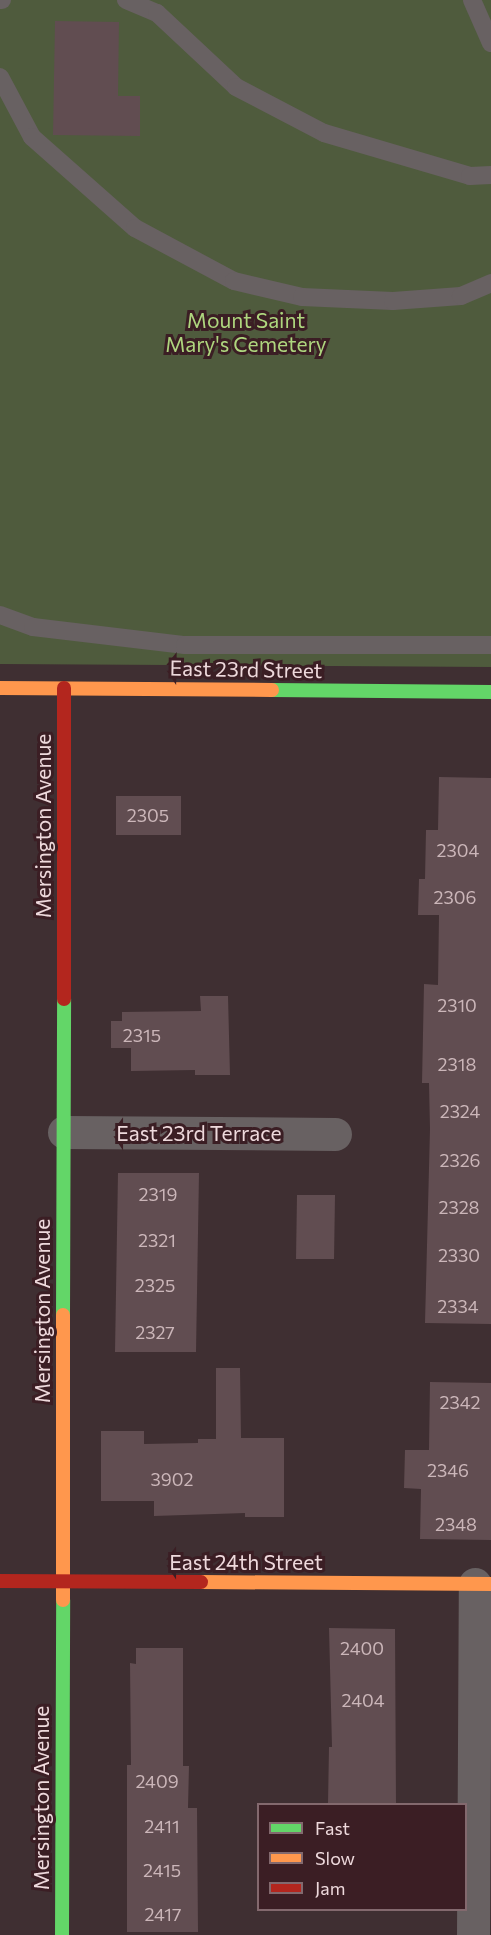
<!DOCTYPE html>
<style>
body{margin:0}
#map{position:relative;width:491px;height:1935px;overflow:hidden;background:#3f2f32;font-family:Commissioner,sans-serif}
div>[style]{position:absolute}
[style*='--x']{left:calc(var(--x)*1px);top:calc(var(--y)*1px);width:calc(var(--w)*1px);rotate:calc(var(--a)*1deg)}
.green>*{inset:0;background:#4f5b3d}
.building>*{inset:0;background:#614d51}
.lane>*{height:18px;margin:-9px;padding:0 9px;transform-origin:9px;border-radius:9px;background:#686162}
.street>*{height:33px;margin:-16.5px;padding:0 16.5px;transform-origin:16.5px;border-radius:16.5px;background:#686162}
.fast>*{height:14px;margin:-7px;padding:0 7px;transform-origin:7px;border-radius:7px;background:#63d668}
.slow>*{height:14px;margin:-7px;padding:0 7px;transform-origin:7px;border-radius:7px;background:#ff974d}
.jam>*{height:14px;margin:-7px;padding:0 7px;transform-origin:7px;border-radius:7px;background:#b3261e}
span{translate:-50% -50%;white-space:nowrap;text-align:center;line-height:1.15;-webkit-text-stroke:6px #3b1e24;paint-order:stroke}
.number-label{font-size:18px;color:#cbb6b9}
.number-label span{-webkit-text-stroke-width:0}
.park-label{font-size:21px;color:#aed67e}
.street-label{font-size:21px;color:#eed9dc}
.legend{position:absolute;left:257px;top:1803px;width:210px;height:108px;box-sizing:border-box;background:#3b1e24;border:2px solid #83696e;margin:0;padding:8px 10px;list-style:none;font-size:18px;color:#eed9dc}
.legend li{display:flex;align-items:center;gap:12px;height:30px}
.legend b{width:30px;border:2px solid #83696e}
</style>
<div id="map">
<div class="green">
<i style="clip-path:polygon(0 0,491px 0,491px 667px,0 664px)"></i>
</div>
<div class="building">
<i style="clip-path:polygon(55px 21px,119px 22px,118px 96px,140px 96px,140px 136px,53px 135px)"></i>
<i style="clip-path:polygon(439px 777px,491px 778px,491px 1324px,425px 1323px,430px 1129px,429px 1083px,422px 1083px,424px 984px,438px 985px,439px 915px,418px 915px,419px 879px,425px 879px,426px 830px,438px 830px)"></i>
<i style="clip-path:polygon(116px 796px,181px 796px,181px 835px,116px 835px)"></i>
<i style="clip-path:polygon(200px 996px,228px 996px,230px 1075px,195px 1075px,195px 1070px,131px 1071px,131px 1048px,111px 1048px,111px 1021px,122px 1021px,122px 1012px,201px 1011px)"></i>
<i style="clip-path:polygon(118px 1173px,199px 1173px,196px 1352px,115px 1352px)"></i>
<i style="clip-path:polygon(297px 1195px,335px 1195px,334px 1259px,296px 1259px)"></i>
<i style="clip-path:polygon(216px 1368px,240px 1368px,241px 1438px,284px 1438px,284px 1517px,245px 1517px,245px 1513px,154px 1516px,154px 1501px,101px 1501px,101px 1431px,144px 1431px,144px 1444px,198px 1443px,198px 1439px,216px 1439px)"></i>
<i style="clip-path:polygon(430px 1382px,491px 1383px,491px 1540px,420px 1539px,421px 1489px,404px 1488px,405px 1450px,429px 1450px)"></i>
<i style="clip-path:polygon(329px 1628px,395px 1629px,396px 1804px,328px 1804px,329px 1747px,332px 1747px)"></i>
<i style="clip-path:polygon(136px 1648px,183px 1648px,183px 1766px,189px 1766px,188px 1808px,197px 1808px,198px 1932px,127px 1932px,127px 1765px,131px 1765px,130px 1663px,136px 1664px)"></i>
</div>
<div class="lane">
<i style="--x:0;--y:0;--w:2;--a:0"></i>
<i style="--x:126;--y:0;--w:34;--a:23"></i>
<i style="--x:157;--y:13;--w:108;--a:43.1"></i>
<i style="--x:236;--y:87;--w:99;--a:27.6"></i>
<i style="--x:324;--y:133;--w:152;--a:16.4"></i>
<i style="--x:470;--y:176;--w:21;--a:-3"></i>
<i style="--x:472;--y:0;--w:47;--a:66.2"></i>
<i style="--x:0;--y:77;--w:68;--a:61.9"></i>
<i style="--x:32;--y:137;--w:137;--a:41.5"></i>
<i style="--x:135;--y:228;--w:112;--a:28.2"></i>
<i style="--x:234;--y:281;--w:70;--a:13.2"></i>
<i style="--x:302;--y:297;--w:91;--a:2.5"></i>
<i style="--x:393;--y:301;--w:68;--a:-4.2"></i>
<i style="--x:461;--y:296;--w:33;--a:-23"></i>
<i style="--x:0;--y:615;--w:35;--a:20"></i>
<i style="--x:33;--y:627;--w:153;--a:6.8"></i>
<i style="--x:185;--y:645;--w:306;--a:0"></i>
</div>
<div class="street">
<i style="--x:64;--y:1132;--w:271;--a:0.4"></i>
<i style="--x:473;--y:1935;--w:351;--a:-89.7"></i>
</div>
<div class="fast">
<i style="--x:272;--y:690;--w:219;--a:0.5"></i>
<i style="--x:63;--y:1315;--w:316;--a:-89.8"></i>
<i style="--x:62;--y:1935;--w:335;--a:-89.8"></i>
</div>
<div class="slow">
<i style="--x:0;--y:688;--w:272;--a:0.4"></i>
<i style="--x:201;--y:1582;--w:290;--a:0.4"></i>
<i style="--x:63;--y:1600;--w:285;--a:-90"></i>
</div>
<div class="jam">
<i style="--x:64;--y:999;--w:311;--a:-90"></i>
<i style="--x:0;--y:1581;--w:201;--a:0.3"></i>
</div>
<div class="number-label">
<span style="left:148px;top:815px">2305</span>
<span style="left:458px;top:850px">2304</span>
<span style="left:455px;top:897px">2306</span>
<span style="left:457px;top:1005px">2310</span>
<span style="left:142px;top:1035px">2315</span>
<span style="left:457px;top:1064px">2318</span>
<span style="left:460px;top:1111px">2324</span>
<span style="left:460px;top:1160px">2326</span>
<span style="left:158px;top:1194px">2319</span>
<span style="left:459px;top:1207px">2328</span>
<span style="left:157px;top:1240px">2321</span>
<span style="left:459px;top:1255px">2330</span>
<span style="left:155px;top:1285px">2325</span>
<span style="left:458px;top:1306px">2334</span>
<span style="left:155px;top:1332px">2327</span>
<span style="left:460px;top:1402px">2342</span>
<span style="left:448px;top:1470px">2346</span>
<span style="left:172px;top:1479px">3902</span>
<span style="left:456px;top:1524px">2348</span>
<span style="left:362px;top:1648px">2400</span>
<span style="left:363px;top:1700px">2404</span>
<span style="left:157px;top:1781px">2409</span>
<span style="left:162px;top:1826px">2411</span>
<span style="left:162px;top:1870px">2415</span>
<span style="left:163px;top:1914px">2417</span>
</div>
<div class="park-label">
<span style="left:246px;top:332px">Mount Saint<br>Mary's Cemetery</span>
</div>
<div class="street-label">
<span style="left:246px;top:669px;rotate:1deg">East 23rd Street</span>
<span style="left:43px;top:826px;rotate:-90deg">Mersington Avenue</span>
<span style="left:199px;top:1133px">East 23rd Terrace</span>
<span style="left:42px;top:1311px;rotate:-90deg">Mersington Avenue</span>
<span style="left:246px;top:1562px">East 24th Street</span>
<span style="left:41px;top:1798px;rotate:-90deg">Mersington Avenue</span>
</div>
<ul class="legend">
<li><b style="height:8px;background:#63d668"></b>Fast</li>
<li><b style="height:8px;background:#ff974d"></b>Slow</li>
<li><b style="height:8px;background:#b3261e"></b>Jam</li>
</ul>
</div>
